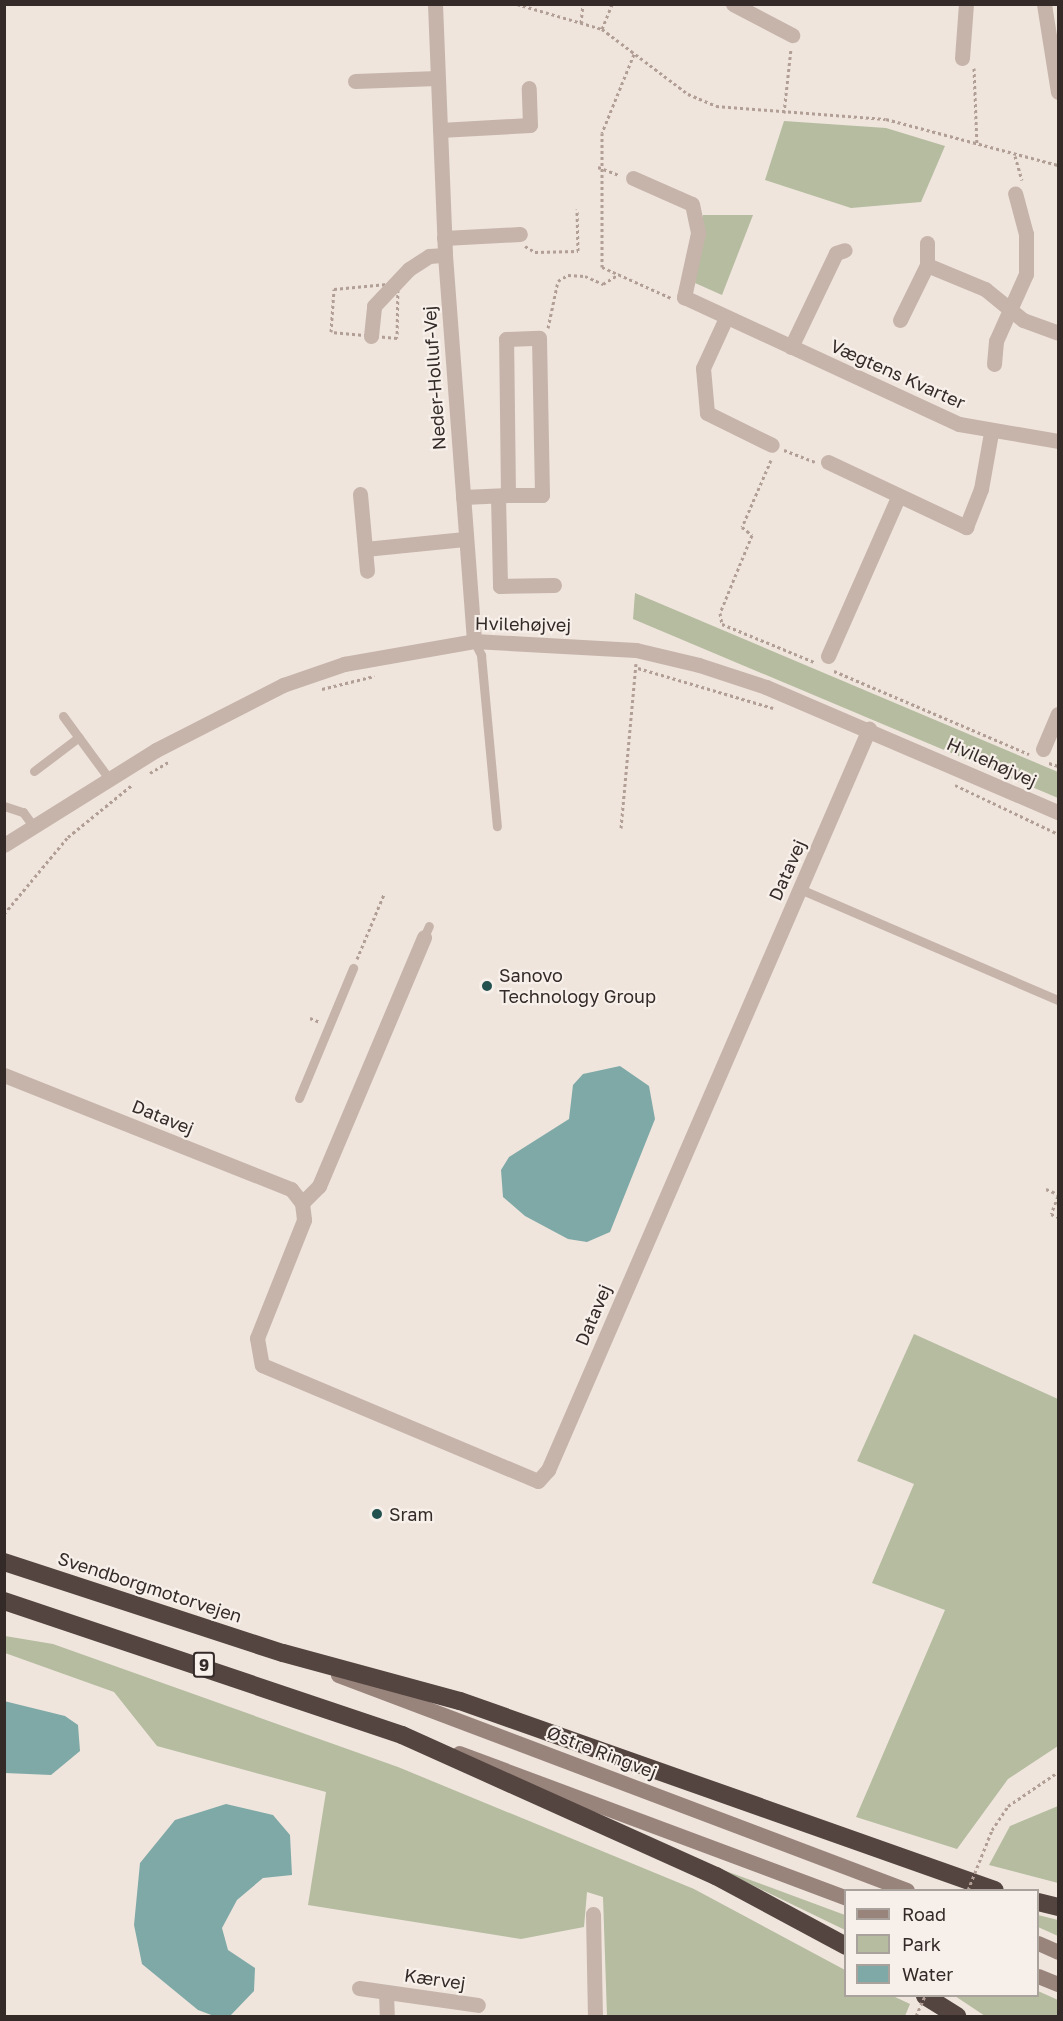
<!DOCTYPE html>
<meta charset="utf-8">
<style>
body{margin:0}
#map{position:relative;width:1063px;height:2021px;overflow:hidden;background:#efe5dd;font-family:"Golos Text",sans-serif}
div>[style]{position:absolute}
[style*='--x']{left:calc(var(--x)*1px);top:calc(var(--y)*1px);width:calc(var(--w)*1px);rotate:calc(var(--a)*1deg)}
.green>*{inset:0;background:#b5bc9f}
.water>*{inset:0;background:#7fa9a7}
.path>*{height:3px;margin-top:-1.5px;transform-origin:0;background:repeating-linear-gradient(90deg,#b19e95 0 3px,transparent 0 6px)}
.service>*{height:9px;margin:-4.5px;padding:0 4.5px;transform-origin:4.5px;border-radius:4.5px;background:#c6b4aa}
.minor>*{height:15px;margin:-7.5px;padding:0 7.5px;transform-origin:7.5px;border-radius:7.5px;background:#c6b4aa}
.tertiary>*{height:15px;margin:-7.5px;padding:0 7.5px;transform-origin:7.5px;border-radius:7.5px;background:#c6b4aa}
.secondary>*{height:15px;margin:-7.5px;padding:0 7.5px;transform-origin:7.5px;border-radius:7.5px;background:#99847c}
.motorway>*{height:18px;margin:-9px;padding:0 9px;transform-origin:9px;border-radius:9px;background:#544541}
.path-bridge>*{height:3px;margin-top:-1.5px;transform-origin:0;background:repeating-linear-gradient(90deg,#b19e95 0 3px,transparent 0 6px)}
.dots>*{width:16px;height:16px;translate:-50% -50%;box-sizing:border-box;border:3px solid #f7efe9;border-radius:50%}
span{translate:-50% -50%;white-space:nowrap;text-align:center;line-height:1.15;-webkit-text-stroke:4.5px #f7efe9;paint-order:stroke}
.shield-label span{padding:2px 4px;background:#f7efe9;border:2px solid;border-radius:4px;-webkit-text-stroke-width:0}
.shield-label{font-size:16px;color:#342b29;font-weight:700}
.street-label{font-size:18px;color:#342b29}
.poi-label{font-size:18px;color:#342b29}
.left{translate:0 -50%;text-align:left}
.frame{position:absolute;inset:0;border:6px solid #342b29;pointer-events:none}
.legend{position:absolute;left:844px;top:1889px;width:195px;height:108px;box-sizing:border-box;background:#f7efe9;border:2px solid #a9a19c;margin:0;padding:8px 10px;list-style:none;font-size:18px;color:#342b29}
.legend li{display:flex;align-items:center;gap:12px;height:30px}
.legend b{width:30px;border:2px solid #a9a19c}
</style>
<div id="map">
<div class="green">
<i style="clip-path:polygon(784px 121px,886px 128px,945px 146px,921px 202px,851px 208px,765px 180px)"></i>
<i style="clip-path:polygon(703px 215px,753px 215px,722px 295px,695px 283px)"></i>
<i style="clip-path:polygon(635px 593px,1058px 772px,1058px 798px,633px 619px)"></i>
<i style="clip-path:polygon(914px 1334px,1058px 1399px,1058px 1746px,1008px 1779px,957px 1849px,856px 1817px,945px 1610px,872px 1583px,914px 1484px,857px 1461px)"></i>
<i style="clip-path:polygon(5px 1636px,53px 1644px,398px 1767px,694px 1889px,845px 1970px,846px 1996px,893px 1996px,910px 2004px,905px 2016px,607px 2016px,603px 1897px,587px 1892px,584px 1927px,521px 1939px,308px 1905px,326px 1792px,157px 1746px,114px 1692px,5px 1653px)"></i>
<i style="clip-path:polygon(1058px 1806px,1058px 1883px,989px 1865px,1010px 1826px)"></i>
<i style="clip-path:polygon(715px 1867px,845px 1915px,845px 1930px)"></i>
<i style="clip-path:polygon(1038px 1915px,1058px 1920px,1058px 1936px,1038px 1927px)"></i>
<i style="clip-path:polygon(1038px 1991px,1058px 2000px,1058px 2016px,985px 2016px,955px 1996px,1038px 1996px)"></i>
</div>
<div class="water">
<i style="clip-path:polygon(620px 1066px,649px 1086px,655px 1119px,610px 1232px,587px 1242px,568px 1239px,525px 1216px,503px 1197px,501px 1170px,509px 1157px,569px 1119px,573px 1085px,583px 1074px)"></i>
<i style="clip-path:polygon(4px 1701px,65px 1716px,78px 1725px,80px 1751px,51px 1775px,5px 1773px)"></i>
<i style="clip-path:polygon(226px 1804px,273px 1815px,290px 1835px,292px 1875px,263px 1878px,237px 1900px,222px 1928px,228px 1950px,255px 1968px,254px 1991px,230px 2016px,214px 2016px,198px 2010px,142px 1964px,134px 1925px,140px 1863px,175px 1820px)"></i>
</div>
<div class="path">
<i style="--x:517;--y:4;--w:89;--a:16.4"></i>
<i style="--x:602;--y:29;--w:108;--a:37.1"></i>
<i style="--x:688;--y:94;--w:30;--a:23"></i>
<i style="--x:716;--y:106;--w:170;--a:4.4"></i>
<i style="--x:886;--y:119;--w:178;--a:15"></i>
<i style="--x:581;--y:23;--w:19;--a:-84"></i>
<i style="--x:602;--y:29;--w:27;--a:-68"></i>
<i style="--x:634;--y:54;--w:85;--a:112.1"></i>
<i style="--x:602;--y:133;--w:134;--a:90"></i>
<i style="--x:602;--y:267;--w:76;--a:24.2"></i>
<i style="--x:974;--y:68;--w:77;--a:87.8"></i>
<i style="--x:784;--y:113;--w:64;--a:-83.8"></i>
<i style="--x:1015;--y:156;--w:25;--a:74"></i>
<i style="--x:598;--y:167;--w:22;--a:21"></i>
<i style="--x:525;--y:246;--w:12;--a:31"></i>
<i style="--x:535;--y:252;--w:43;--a:-1.3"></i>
<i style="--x:578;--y:251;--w:42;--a:-91.4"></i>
<i style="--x:398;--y:283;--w:55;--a:91"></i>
<i style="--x:397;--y:338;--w:66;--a:-174.8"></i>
<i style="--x:331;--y:332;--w:43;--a:-86"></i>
<i style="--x:334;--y:289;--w:64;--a:-5.4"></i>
<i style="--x:548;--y:328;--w:48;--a:-78"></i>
<i style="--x:558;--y:281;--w:12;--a:-31"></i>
<i style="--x:568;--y:275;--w:17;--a:3"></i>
<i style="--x:585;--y:276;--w:20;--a:24"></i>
<i style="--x:603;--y:284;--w:19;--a:-32"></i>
<i style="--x:784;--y:450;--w:33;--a:21"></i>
<i style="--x:771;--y:460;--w:73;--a:113.4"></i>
<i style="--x:742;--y:527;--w:13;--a:39"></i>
<i style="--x:752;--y:535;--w:84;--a:112.3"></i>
<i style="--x:720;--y:613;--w:11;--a:80"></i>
<i style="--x:722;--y:624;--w:100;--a:22.4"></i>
<i style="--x:638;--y:668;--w:141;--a:16.5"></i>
<i style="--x:834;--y:671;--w:212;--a:23.1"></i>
<i style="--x:322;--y:689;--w:54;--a:-14"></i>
<i style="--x:1049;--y:763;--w:9;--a:18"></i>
<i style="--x:150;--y:773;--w:23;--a:-31"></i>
<i style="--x:955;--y:785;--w:114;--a:25.4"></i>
<i style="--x:621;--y:828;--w:165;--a:-84.8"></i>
<i style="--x:4;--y:914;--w:100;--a:-50.3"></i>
<i style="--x:68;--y:837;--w:82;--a:-39.1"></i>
<i style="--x:357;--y:959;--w:70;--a:-67.4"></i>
<i style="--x:310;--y:1018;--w:11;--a:22"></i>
<i style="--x:1046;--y:1189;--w:13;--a:23"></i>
<i style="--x:1058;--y:1196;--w:19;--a:111"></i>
<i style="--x:1051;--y:1214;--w:8;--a:23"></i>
<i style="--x:992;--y:1830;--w:29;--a:-56"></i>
<i style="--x:1008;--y:1806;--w:60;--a:-34.2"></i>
</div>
<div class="service">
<i style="--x:474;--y:641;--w:16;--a:63"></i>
<i style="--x:481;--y:655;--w:172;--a:84.7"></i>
<i style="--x:63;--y:716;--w:79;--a:53.7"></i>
<i style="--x:34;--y:771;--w:56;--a:-37.1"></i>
<i style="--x:4;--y:806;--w:20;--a:18"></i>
<i style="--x:23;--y:812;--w:17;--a:54"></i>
<i style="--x:800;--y:889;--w:281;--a:23.3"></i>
<i style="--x:424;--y:937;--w:12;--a:-66"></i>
<i style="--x:299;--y:1098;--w:141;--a:-67.4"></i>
</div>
<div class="minor">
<i style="--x:733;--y:4;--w:67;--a:27.7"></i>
<i style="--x:1044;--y:4;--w:89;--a:81"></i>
<i style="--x:962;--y:58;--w:54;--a:-85.8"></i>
<i style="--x:355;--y:81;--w:82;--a:-2.1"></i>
<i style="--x:440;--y:130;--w:90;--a:-3.2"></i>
<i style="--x:530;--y:125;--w:37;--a:-92"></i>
<i style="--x:633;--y:178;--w:64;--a:23.8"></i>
<i style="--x:692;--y:204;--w:30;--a:78"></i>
<i style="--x:698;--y:233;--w:66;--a:102.3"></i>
<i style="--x:684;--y:297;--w:303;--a:24.8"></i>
<i style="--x:959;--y:424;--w:100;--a:9.7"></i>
<i style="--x:444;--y:238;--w:76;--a:-3"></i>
<i style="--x:927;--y:265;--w:63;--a:22.5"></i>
<i style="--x:985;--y:289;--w:49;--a:39.2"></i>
<i style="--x:1023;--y:320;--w:37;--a:20"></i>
<i style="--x:725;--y:320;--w:53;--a:114.6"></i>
<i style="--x:703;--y:368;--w:45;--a:84.9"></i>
<i style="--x:707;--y:413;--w:72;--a:26.2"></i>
<i style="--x:900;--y:320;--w:61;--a:-63.9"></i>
<i style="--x:927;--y:265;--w:22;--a:-90"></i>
<i style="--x:371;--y:336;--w:30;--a:-84"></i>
<i style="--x:374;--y:306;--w:51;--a:-46.6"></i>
<i style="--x:409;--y:269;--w:24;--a:-33"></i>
<i style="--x:429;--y:256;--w:16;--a:-4"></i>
<i style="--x:791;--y:347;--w:104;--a:-64.4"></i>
<i style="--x:836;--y:253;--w:9;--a:-18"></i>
<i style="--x:994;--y:364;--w:23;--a:-85"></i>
<i style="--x:996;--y:341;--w:73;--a:-65.9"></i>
<i style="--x:1026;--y:274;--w:40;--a:-90"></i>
<i style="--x:1026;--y:234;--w:42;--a:-105"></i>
<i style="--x:828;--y:462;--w:153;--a:25.2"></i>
<i style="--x:966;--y:527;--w:41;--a:-68.5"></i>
<i style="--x:981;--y:489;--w:57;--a:-79.9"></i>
<i style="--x:360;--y:494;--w:77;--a:84.8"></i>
<i style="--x:498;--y:496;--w:90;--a:88.7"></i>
<i style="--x:500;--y:586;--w:54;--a:-1.1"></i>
<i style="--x:463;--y:497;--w:45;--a:-2.5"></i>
<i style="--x:508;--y:495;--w:156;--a:-90.7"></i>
<i style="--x:506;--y:339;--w:33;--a:-2"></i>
<i style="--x:539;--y:338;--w:157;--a:88.9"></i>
<i style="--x:542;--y:495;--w:34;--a:180"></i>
<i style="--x:365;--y:549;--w:100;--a:-5.7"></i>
<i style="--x:828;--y:656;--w:174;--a:-66.2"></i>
<i style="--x:1043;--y:749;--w:38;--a:-67"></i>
<i style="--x:4;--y:1075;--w:309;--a:21.7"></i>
<i style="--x:291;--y:1189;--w:18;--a:52"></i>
<i style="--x:302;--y:1203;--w:17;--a:83"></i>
<i style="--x:304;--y:1220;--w:127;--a:111.7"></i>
<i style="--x:257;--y:1338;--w:27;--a:80"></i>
<i style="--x:262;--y:1365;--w:299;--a:22.8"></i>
<i style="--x:538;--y:1481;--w:15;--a:-48"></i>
<i style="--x:548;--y:1470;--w:808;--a:-66.58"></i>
<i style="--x:302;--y:1203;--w:24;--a:-45"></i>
<i style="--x:319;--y:1186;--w:270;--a:-67.1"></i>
<i style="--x:593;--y:1914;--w:102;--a:88.9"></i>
<i style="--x:359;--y:1988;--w:120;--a:8.1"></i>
<i style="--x:386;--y:1992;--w:24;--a:88"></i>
</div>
<div class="tertiary">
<i style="--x:435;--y:4;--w:251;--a:87.7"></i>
<i style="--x:445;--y:255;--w:387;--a:85.7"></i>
<i style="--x:4;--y:845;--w:179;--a:-32"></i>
<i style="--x:156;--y:750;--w:143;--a:-27.1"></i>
<i style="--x:283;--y:685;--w:65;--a:-19"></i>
<i style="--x:344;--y:664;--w:132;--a:-10"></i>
<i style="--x:474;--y:641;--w:162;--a:3.2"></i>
<i style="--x:636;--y:650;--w:65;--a:13.4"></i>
<i style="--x:699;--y:665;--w:71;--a:18.2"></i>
<i style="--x:766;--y:687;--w:318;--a:23.2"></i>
</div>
<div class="secondary">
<i style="--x:338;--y:1675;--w:608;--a:20.7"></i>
<i style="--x:459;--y:1753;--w:413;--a:20.5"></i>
<i style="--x:1038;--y:1943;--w:22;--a:24"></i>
<i style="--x:1038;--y:1976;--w:22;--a:22"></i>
</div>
<div class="motorway">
<i style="--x:4;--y:1562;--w:293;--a:18.1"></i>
<i style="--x:283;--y:1653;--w:183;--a:15.2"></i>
<i style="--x:460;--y:1701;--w:567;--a:19.46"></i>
<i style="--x:4;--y:1601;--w:420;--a:18.6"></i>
<i style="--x:402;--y:1735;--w:344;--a:24.2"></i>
<i style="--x:716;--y:1876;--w:148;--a:28.3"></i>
<i style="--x:1038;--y:1902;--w:21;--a:14"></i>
<i style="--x:925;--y:1996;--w:38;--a:32"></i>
</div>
<div class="path-bridge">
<i style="--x:968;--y:1890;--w:65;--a:-68.2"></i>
<i style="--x:916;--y:2016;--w:22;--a:-66"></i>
</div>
<div class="dots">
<i style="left:487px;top:986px;background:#235150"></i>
<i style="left:377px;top:1514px;background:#235150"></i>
</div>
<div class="shield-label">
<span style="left:204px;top:1665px">9</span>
</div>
<div class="street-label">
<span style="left:898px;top:374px;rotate:24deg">Vægtens Kvarter</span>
<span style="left:434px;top:378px;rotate:-94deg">Neder-Holluf-Vej</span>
<span style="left:523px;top:624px;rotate:1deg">Hvilehøjvej</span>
<span style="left:992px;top:762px;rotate:24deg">Hvilehøjvej</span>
<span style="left:787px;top:870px;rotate:-66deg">Datavej</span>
<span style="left:163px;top:1117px;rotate:22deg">Datavej</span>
<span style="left:593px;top:1315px;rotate:-67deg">Datavej</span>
<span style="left:150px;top:1587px;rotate:18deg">Svendborgmotorvejen</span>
<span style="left:602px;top:1752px;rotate:21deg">Østre Ringvej</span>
<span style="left:435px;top:1979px;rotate:8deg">Kærvej</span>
</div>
<div class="poi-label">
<span class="left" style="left:499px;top:986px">Sanovo<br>Technology Group</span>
<span class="left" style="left:389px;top:1514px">Sram</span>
</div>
<div class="frame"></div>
<ul class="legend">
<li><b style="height:8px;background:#99847c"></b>Road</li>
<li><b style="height:16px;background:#b5bc9f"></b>Park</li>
<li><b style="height:16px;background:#7fa9a7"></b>Water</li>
</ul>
</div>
